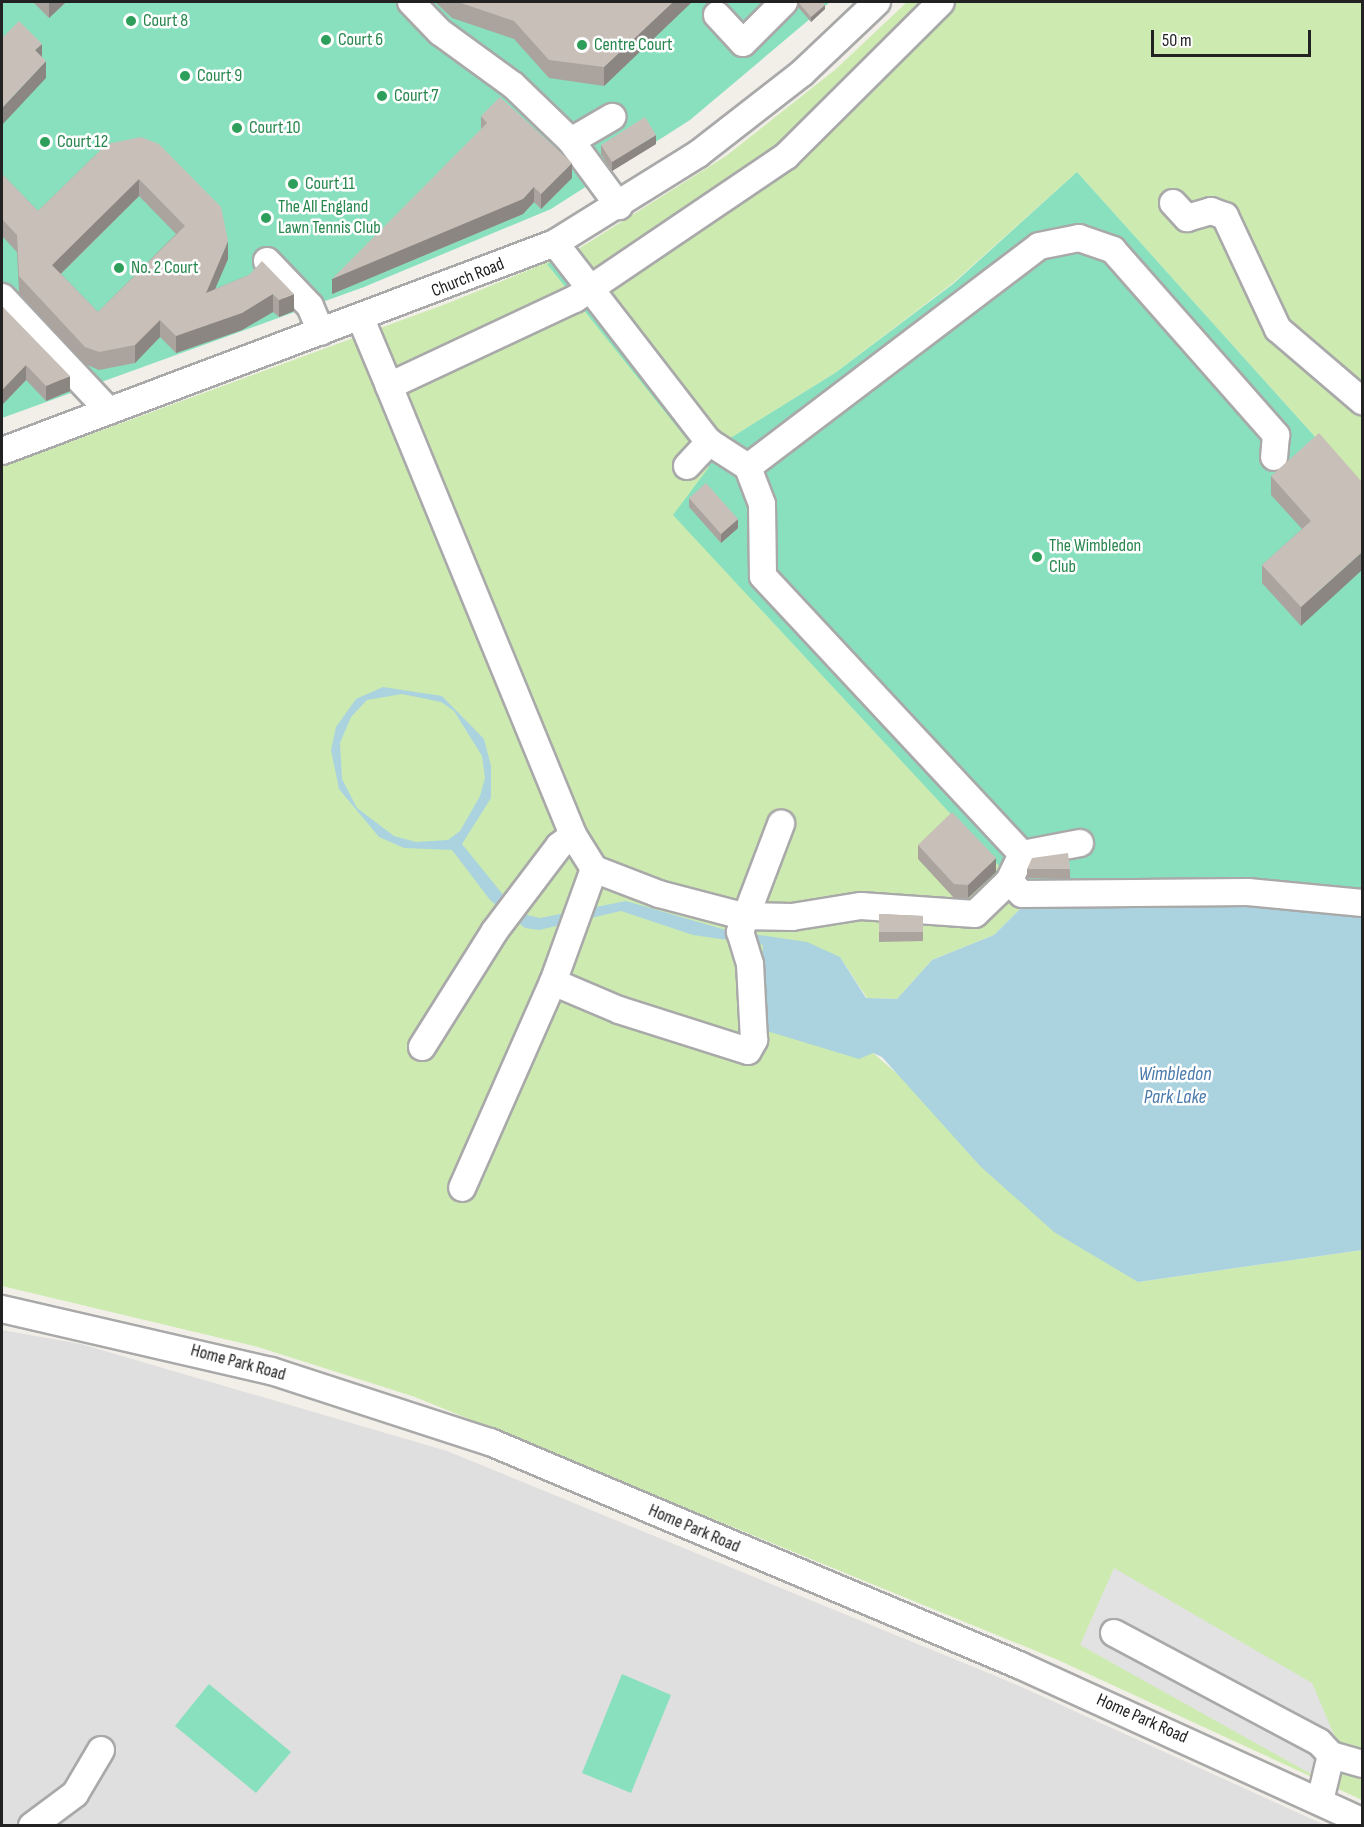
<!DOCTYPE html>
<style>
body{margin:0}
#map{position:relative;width:1364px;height:1827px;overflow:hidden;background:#f2efe9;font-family:"Sofia Sans Condensed",sans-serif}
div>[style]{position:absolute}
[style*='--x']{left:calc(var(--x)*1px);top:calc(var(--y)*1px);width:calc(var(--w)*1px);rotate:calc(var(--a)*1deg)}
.residential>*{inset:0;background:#e0dfdf}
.grass>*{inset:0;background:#cdebb0}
.pitch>*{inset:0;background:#88e0be}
.parking>*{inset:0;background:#e2e2e2}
.water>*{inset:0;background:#aad3df}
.roads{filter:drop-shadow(2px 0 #a9a9a9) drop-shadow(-2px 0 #a9a9a9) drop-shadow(0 2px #a9a9a9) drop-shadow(0 -2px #a9a9a9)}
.minor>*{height:26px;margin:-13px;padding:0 13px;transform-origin:13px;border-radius:13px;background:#fff}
.wall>*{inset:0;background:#aba49e}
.shaded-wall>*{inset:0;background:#8b8681}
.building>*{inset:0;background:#c7bfb8}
.dots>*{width:16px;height:16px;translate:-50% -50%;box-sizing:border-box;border:3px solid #fff;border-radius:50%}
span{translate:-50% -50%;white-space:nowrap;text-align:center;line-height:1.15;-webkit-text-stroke:5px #fff;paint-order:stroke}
.leisure-label{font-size:18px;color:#27864d}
.left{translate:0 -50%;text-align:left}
.street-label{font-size:18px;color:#222}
.water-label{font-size:20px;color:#4a7aab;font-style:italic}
.frame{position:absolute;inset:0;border:3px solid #222;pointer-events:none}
.scale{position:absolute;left:1151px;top:30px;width:160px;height:27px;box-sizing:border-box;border:3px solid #222;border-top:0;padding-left:8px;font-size:18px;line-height:21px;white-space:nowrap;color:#222;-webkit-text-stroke:4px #fff;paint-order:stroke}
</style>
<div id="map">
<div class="residential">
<i style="clip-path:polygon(2px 1330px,81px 1344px,447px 1451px,1015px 1684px,1325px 1825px,2px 1825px)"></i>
</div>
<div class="grass">
<i style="clip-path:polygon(907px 2px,1362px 2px,1362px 489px,1077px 172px,953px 283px,835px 373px,732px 437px,752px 600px,1030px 899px,994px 935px,932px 960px,897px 999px,867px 998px,840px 957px,873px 1053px,1138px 1282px,1362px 1250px,1362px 1800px,1058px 1660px,415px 1397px,258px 1347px,2px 1286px,2px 467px,451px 302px,575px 251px,726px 156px,836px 69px)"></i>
</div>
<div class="pitch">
<i style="clip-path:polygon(2px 2px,830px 2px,690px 120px,551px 209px,364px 287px,2px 418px)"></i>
<i style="clip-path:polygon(1077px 172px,1362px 489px,1362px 898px,1024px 893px,673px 515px,709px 467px,547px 264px,575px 251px,723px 437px,732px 437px,835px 373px,953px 284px)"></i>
<i style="clip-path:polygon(622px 1674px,671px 1695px,631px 1793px,582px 1773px)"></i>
<i style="clip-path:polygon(209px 1684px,291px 1752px,256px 1793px,175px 1726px)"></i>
</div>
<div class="parking">
<i style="clip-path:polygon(1114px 1568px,1312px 1683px,1338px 1744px,1329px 1784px,1080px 1645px)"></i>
</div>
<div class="water">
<i style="clip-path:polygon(evenodd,383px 687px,442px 696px,484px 739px,491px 766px,491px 798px,462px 844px,518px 913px,540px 918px,626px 901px,726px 930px,807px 942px,840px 957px,866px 998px,897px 999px,932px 960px,994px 935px,1030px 899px,1362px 907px,1362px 1250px,1138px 1282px,1054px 1232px,980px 1166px,882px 1057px,873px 1053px,859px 1059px,760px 1029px,763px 945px,693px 935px,621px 911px,539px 930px,525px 928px,490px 900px,452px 850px,404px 848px,379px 837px,339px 789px,331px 750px,336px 727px,356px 699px,383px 687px,402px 694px,441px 702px,454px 711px,482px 756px,485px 778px,480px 796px,460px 831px,448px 840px,416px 842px,394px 836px,357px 808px,342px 779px,340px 743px,351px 717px,367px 700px,402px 694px)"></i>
</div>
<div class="roads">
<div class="minor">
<i style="--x:411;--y:2;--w:42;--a:46"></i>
<i style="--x:440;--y:32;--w:90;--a:36"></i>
<i style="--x:513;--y:85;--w:81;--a:44"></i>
<i style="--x:571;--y:141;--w:48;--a:-30.3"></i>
<i style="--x:717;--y:15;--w:38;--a:47"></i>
<i style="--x:743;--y:43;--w:58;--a:-45"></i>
<i style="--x:571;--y:141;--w:81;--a:53.6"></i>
<i style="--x:1173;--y:203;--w:21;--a:47"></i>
<i style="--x:1187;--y:218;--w:25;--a:-16"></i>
<i style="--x:1211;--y:211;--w:15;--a:20"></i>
<i style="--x:1225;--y:216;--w:125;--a:64.9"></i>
<i style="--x:1278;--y:329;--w:111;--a:40.6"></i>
<i style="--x:555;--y:243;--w:252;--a:52.3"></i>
<i style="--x:709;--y:442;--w:46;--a:32.7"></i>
<i style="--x:267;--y:261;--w:62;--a:46.3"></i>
<i style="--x:310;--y:306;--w:28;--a:67"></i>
<i style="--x:2;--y:297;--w:156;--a:46.8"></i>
<i style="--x:361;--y:319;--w:73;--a:67.3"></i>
<i style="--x:389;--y:386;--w:205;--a:-25.1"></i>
<i style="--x:575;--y:299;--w:255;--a:-34.1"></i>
<i style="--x:786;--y:156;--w:218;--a:-44.8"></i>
<i style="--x:389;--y:386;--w:485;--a:67.7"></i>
<i style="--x:573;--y:835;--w:40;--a:58"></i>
<i style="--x:594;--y:869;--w:120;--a:109.9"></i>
<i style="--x:553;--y:982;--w:225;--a:113.8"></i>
<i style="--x:2;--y:451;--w:591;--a:-20.61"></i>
<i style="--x:555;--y:243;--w:168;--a:-31.9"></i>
<i style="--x:698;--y:154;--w:132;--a:-37.9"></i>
<i style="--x:802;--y:73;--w:103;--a:-43.4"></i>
<i style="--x:687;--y:466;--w:33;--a:-47"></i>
<i style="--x:1022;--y:854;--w:59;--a:-10.7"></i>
<i style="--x:594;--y:869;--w:70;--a:21"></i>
<i style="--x:659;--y:894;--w:87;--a:14.7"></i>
<i style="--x:743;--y:916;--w:49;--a:1.2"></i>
<i style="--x:792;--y:917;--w:70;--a:-9.1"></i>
<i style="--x:861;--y:906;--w:114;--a:4"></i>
<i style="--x:975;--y:914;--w:47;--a:-44.1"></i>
<i style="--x:1009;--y:881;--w:30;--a:-64"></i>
<i style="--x:1022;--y:854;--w:380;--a:-133"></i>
<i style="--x:763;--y:576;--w:72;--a:-90.8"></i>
<i style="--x:762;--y:504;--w:40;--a:-111"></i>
<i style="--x:748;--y:467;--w:365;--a:-37.2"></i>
<i style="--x:1039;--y:246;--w:41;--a:-11.3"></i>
<i style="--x:1079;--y:238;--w:36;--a:19"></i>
<i style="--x:1113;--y:250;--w:247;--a:48.6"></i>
<i style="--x:1276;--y:435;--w:22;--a:95"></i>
<i style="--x:1009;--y:881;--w:18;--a:45"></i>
<i style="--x:1022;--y:894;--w:226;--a:-0.5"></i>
<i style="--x:1248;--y:892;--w:115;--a:5.5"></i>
<i style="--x:553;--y:982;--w:72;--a:23"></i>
<i style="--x:619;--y:1010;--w:135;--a:17.6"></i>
<i style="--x:748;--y:1051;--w:13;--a:-61"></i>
<i style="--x:754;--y:1040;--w:76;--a:-93"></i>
<i style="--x:750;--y:964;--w:34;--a:-107"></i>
<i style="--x:740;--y:932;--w:116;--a:-69.2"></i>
<i style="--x:422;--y:1047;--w:136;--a:-57.9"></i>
<i style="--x:494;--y:932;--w:108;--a:-52.9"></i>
<i style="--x:559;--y:846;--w:18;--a:-38"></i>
<i style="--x:2;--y:1309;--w:276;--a:13"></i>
<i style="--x:271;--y:1371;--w:230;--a:18"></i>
<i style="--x:490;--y:1442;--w:574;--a:22.86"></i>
<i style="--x:1019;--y:1665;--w:377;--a:24.5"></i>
<i style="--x:1114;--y:1633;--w:232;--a:28"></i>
<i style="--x:1319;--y:1742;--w:18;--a:47"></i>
<i style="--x:1331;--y:1755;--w:32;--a:16"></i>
<i style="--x:1320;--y:1801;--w:47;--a:-76.6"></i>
<i style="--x:32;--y:1826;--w:54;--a:-36.7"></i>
<i style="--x:75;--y:1794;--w:51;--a:-59.4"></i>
</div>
</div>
<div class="wall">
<i style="clip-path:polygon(33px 2px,66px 2px,49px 18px)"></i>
<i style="clip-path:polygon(435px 2px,692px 2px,604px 86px,549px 78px,514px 39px,452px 18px)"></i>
<i style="clip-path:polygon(798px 2px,825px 9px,811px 22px,798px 7px)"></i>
<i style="clip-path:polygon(481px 116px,572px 178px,541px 209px,534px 202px,523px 214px,332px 294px,481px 130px)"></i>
<i style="clip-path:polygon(evenodd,107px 144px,228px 259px,215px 289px,249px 275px,294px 311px,279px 317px,273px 312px,242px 330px,176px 353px,160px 337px,135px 363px,99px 370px,85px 364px,19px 293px,17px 252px,2px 236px,2px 174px,38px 211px,107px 144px,139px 196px,176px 234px,98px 312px,61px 274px,139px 196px)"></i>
<i style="clip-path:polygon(656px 144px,612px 171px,601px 154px,601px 145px)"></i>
<i style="clip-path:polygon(2px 306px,70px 391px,46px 401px,26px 380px,2px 405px)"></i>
<i style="clip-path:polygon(1271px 476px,1362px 482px,1301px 626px,1262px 583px,1262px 565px,1302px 529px,1271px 495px)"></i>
<i style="clip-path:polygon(689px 498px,738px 528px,721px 543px,689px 507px)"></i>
<i style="clip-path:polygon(918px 845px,996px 872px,968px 898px,954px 898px,918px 859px)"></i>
<i style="clip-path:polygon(1027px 869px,1070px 869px,1070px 879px,1027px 878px)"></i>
<i style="clip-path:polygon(879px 914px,923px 916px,923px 941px,879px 942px)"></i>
</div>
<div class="shaded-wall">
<i style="clip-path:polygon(49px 2px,66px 2px,49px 18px)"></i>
<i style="clip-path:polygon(673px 2px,692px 2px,604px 86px,604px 67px)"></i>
<i style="clip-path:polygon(825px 5px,825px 9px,811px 22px,811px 17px)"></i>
<i style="clip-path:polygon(42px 44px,42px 61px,35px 50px)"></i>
<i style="clip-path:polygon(46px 61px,46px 78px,2px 125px,2px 108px)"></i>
<i style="clip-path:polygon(656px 135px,656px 144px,612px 171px,612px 162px)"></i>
<i style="clip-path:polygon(572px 163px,572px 178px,541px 209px,541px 194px)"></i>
<i style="clip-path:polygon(139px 179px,139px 196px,52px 282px,52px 265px)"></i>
<i style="clip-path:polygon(534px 187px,534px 202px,523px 214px,332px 294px,332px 279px)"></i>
<i style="clip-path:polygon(228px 241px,228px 259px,206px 310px,206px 293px)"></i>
<i style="clip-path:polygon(273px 294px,273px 312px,242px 330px,176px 353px,176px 336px)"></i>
<i style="clip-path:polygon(294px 294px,294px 311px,279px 317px,279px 300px)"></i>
<i style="clip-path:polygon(160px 320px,160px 337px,135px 363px,135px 345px)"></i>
<i style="clip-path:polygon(26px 365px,26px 380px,2px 405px,2px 390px)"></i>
<i style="clip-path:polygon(70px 376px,70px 391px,46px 401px,46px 386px)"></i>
<i style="clip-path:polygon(738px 519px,738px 528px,721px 543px,721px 534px)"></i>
<i style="clip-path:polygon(1362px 552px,1362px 570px,1301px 626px,1301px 607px)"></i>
<i style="clip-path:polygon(996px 858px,996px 872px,968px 898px,968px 885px)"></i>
</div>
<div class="building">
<i style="clip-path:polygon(458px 2px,673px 2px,604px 67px,549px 60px,514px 21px)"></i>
<i style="clip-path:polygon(798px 2px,823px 2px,825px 5px,811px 17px)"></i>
<i style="clip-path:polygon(19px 21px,42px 44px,35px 50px,46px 61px,2px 108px,2px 38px)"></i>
<i style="clip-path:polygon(500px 97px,572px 163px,541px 194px,534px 187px,523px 199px,332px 279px,487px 123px,481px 116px)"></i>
<i style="clip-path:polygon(645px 117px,656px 135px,612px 162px,601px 145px)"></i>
<i style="clip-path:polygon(evenodd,141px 137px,159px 144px,221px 207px,228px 241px,206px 293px,249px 275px,262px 261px,294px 294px,279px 300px,273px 294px,242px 313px,176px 336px,160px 320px,135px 345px,99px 352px,85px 347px,19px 276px,17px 235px,2px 219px,2px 174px,38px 211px,107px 144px,141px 137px,139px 179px,185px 226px,98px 312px,52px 265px,139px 179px)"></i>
<i style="clip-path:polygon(2px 306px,70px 376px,46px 386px,26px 365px,2px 390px)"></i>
<i style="clip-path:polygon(1319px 433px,1362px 482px,1362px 552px,1301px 607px,1262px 565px,1311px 521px,1271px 476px)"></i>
<i style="clip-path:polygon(706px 483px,738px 519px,721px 534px,689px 498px)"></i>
<i style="clip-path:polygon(952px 812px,996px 858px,968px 885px,954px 884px,918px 845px)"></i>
<i style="clip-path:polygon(1068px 853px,1070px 869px,1027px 869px,1032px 858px)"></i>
<i style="clip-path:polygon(879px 914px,923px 916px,923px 932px,879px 932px)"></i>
</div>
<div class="dots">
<i style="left:131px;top:21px;background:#2e9e5b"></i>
<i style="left:326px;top:40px;background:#2e9e5b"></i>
<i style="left:582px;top:45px;background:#2e9e5b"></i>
<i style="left:185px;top:76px;background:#2e9e5b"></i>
<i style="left:382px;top:96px;background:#2e9e5b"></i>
<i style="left:237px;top:128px;background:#2e9e5b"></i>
<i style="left:45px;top:142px;background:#2e9e5b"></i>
<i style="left:293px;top:184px;background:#2e9e5b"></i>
<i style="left:266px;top:218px;background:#2e9e5b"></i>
<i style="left:119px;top:268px;background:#2e9e5b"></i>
<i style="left:1037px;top:557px;background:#2e9e5b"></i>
</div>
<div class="leisure-label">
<span class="left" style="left:143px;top:21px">Court 8</span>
<span class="left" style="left:338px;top:40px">Court 6</span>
<span class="left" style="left:594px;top:45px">Centre Court</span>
<span class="left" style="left:197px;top:76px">Court 9</span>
<span class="left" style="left:394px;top:96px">Court 7</span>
<span class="left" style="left:249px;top:128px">Court 10</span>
<span class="left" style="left:57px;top:142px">Court 12</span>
<span class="left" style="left:305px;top:184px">Court 11</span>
<span class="left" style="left:278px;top:218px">The All England<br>Lawn Tennis Club</span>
<span class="left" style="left:131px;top:268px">No. 2 Court</span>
<span class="left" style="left:1049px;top:557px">The Wimbledon<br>Club</span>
</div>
<div class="street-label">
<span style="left:468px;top:278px;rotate:-22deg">Church Road</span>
<span style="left:238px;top:1363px;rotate:15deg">Home Park Road</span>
<span style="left:694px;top:1529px;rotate:23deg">Home Park Road</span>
<span style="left:1142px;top:1719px;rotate:24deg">Home Park Road</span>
</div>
<div class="water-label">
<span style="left:1175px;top:1086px">Wimbledon<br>Park Lake</span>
</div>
<div class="frame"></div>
<div class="scale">50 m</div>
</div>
